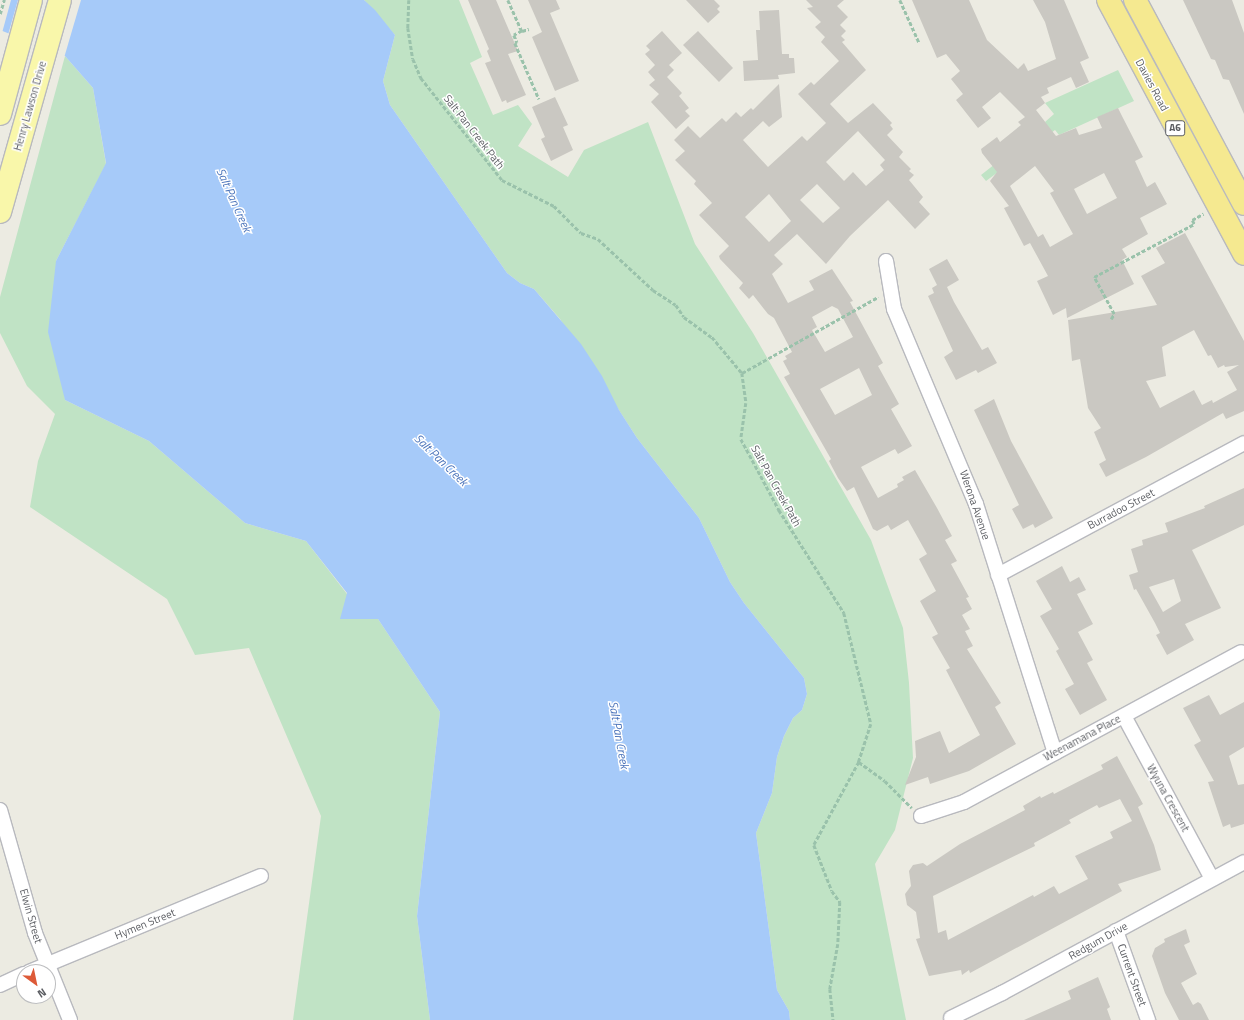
<!DOCTYPE html>
<style>
body{margin:0}
#map{position:relative;width:1244px;height:1020px;overflow:hidden;background:#ecebe2;font-family:"Titillium Web",sans-serif}
div>[style]{position:absolute}
[style*='--x']{left:calc(var(--x)*1px);top:calc(var(--y)*1px);width:calc(var(--w)*1px);rotate:calc(var(--a)*1deg)}
.green>*{inset:0;background:#c0e3c5}
.water>*{inset:0;background:#a6caf9}
.pier>*{inset:0;background:#ecebe2}
.building>*{inset:0;background:#cac8c2}
.path>*{height:2.5px;margin-top:-1.25px;transform-origin:0;background:repeating-linear-gradient(90deg,#9ac2ab 0 4px,transparent 0 6px)}
.roads{filter:drop-shadow(1px 0 #b8b9be) drop-shadow(-1px 0 #b8b9be) drop-shadow(0 1px #b8b9be) drop-shadow(0 -1px #b8b9be)}
.street>*{height:14px;margin:-7px;padding:0 7px;transform-origin:7px;border-radius:7px;background:#fff}
.primary>*{height:22px;margin:-11px;padding:0 11px;transform-origin:11px;border-radius:11px;background:#f9f7aa}
.highway>*{height:22px;margin:-11px;padding:0 11px;transform-origin:11px;border-radius:11px;background:#f5e990}
span{translate:-50% -50%;white-space:nowrap;text-align:center;line-height:1.15;-webkit-text-stroke:3px #fff;paint-order:stroke}
.shield-label span{padding:1px 3px;background:#fff;border:1px solid;border-radius:3px;-webkit-text-stroke-width:0}
.shield-label{font-size:10px;color:#5b5d62;font-weight:700}
.street-label{font-size:11px;color:#5b5d62}
.water-label{font-size:12px;color:#4a73ba;font-style:italic}
.north{position:absolute;left:16px;top:964px;width:40px;height:40px;box-sizing:border-box;background:#fff;border:1px solid #bdbec0;border-radius:50%;rotate:147deg;font-size:11px;font-weight:700;line-height:16px;text-align:center;color:#5b5d62}
.north::after{content:'';display:block;margin:auto;width:14px;height:18px;background:#dd5a38;clip-path:polygon(50% 0,100% 100%,50% 72%,0 100%)}
</style>
<div id="map">
<div class="green">
<i style="clip-path:polygon(364px 0,459px 0,482px 57px,470px 63px,493px 115px,518px 105px,532px 124px,518px 146px,568px 177px,584px 150px,648px 122px,695px 244px,753px 333px,871px 540px,903px 628px,909px 683px,913px 758px,895px 830px,875px 864px,906px 1020px,790px 1020px,789px 1011px,777px 990px,756px 833px,772px 793px,777px 757px,784px 736px,793px 718px,802px 710px,807px 694px,804px 678px,744px 603px,730px 582px,699px 518px,637px 438px,560px 319px,534px 289px,520px 283px,507px 273px,390px 105px,383px 81px,395px 35px)"></i>
<i style="clip-path:polygon(65px 56px,93px 88px,106px 164px,56px 261px,65px 400px,149px 441px,245px 523px,306px 541px,347px 594px,378px 619px,440px 712px,417px 916px,430px 1020px,293px 1020px,321px 816px,249px 648px,195px 655px,167px 599px,30px 507px,38px 461px,55px 414px,27px 386px,0 333px,0 297px)"></i>
<i style="clip-path:polygon(1118px 70px,1134px 101px,1059px 135px,1055px 130px,986px 181px,981px 175px,1046px 124px,1045px 122px,1054px 114px,1045px 103px)"></i>
</div>
<div class="water">
<i style="clip-path:polygon(0 0,364px 0,375px 10px,395px 35px,383px 81px,390px 105px,507px 273px,520px 283px,534px 289px,581px 344px,602px 376px,619px 410px,637px 438px,699px 518px,730px 582px,744px 603px,804px 678px,807px 694px,802px 710px,793px 718px,784px 736px,777px 757px,772px 793px,756px 833px,777px 990px,789px 1011px,790px 1020px,430px 1020px,417px 916px,440px 712px,378px 619px,340px 619px,347px 593px,306px 541px,245px 523px,149px 441px,65px 400px,48px 332px,56px 261px,106px 163px,93px 88px,65px 56px,0 30px)"></i>
</div>
<div class="pier">
<i style="clip-path:polygon(0 0,11px 0,2px 33px,0 32px)"></i>
<i style="clip-path:polygon(18px 0,81px 0,64px 58px,8px 35px)"></i>
</div>
<div class="building">
<i style="clip-path:polygon(468px 0,496px 0,518px 51px,508px 54px,526px 95px,507px 103px,506px 100px,502px 102px,485px 63px,491px 61px,487px 51px,489px 49px)"></i>
<i style="clip-path:polygon(528px 0,556px 0,560px 9px,550px 13px,579px 81px,555px 91px,532px 37px,542px 32px)"></i>
<i style="clip-path:polygon(686px 0,714px 0,720px 6px,717px 9px,720px 12px,708px 23px)"></i>
<i style="clip-path:polygon(evenodd,806px 0,844px 0,837px 6px,848px 17px,840px 25px,846px 31px,841px 36px,845px 40px,842px 42px,866px 70px,830px 104px,848px 123px,873px 103px,892px 123px,890px 125px,893px 129px,887px 135px,903px 152px,899px 157px,911px 169px,909px 171px,914px 175px,909px 180px,923px 197px,919px 202px,930px 214px,915px 229px,888px 200px,850px 236px,826px 264px,797px 234px,774px 255px,783px 264px,772px 274px,788px 303px,814px 290px,809px 281px,832px 269px,853px 301px,850px 302px,883px 363px,878px 366px,899px 404px,891px 409px,912px 446px,898px 454px,895px 449px,861px 467px,878px 498px,898px 487px,897px 484px,904px 480px,902px 477px,915px 470px,937px 508px,952px 536px,945px 540px,957px 561px,951px 564px,969px 597px,966px 598px,972px 609px,962px 615px,970px 629px,965px 631px,973px 646px,967px 649px,1001px 703px,995px 707px,1016px 744px,969px 771px,930px 784px,928px 777px,905px 785px,916px 757px,915px 741px,940px 731px,949px 753px,980px 735px,946px 670px,950px 668px,932px 637px,938px 634px,920px 601px,936px 591px,919px 559px,927px 554px,908px 520px,891px 530px,888px 525px,877px 531px,873px 529px,854px 487px,847px 491px,838px 478px,829px 461px,831px 459px,784px 377px,790px 374px,783px 361px,787px 359px,785px 356px,792px 352px,774px 318px,768px 314px,753px 295px,749px 299px,739px 288px,743px 283px,720px 259px,719px 256px,729px 246px,699px 215px,712px 203px,694px 184px,696px 181px,675px 160px,685px 151px,674px 140px,688px 126px,700px 138px,722px 118px,726px 122px,736px 112px,741px 117px,751px 108px,753px 110px,779px 84px,782px 117px,769px 127px,763px 121px,743px 140px,768px 167px,802px 136px,807px 141px,826px 123px,798px 94px,811px 82px,814px 85px,839px 61px,821px 42px,825px 37px,815px 27px,821px 22px,807px 8px,813px 7px,806px 0,858px 131px,885px 160px,880px 165px,884px 170px,866px 186px,853px 172px,844px 181px,826px 162px,858px 131px,806px 0,817px 184px,840px 208px,823px 223px,800px 200px,817px 184px,806px 0,769px 194px,791px 221px,769px 242px,745px 217px,769px 194px,806px 0,832px 306px,838px 309px,853px 337px,825px 352px,812px 330px,817px 327px,812px 317px,832px 306px,806px 0,859px 368px,872px 395px,835px 415px,820px 389px,859px 368px)"></i>
<i style="clip-path:polygon(evenodd,912px 0,969px 0,987px 40px,1018px 69px,1024px 63px,1028px 71px,1056px 59px,1045px 22px,1033px 0,1064px 0,1089px 58px,1080px 62px,1089px 82px,1076px 88px,1071px 77px,1047px 88px,1049px 93px,1041px 97px,1045px 103px,1036px 110px,1056px 136px,1076px 128px,1079px 135px,1102px 128px,1097px 117px,1118px 108px,1123px 118px,1143px 157px,1135px 161px,1147px 187px,1155px 182px,1167px 204px,1140px 218px,1148px 234px,1122px 249px,1127px 257px,1122px 260px,1134px 284px,1067px 318px,1066px 308px,1053px 315px,1037px 281px,1048px 276px,1030px 243px,1024px 246px,1004px 208px,1009px 206px,990px 181px,997px 172px,982px 153px,981px 149px,997px 137px,1000px 142px,1021px 125px,1018px 122px,1025px 117px,1000px 92px,982px 107px,991px 118px,978px 128px,956px 100px,963px 94px,951px 79px,960px 71px,946px 54px,937px 58px,912px 0,1035px 166px,1054px 191px,1050px 193px,1073px 234px,1050px 247px,1043px 234px,1038px 237px,1010px 186px,1035px 166px,912px 0,1104px 173px,1117px 198px,1087px 214px,1074px 189px,1104px 173px)"></i>
<i style="clip-path:polygon(1183px 0,1232px 0,1244px 33px,1244px 114px,1229px 80px,1223px 79px,1215px 60px,1211px 59px)"></i>
<i style="clip-path:polygon(779px 10px,782px 54px,789px 54px,789px 58px,794px 58px,795px 73px,778px 75px,779px 79px,744px 81px,743px 61px,758px 60px,756px 30px,760px 30px,759px 11px)"></i>
<i style="clip-path:polygon(662px 31px,682px 53px,669px 65px,674px 70px,667px 77px,682px 93px,679px 96px,689px 108px,685px 111px,690px 116px,676px 129px,651px 102px,659px 94px,649px 85px,655px 80px,648px 72px,655px 65px,645px 54px,650px 50px,646px 46px)"></i>
<i style="clip-path:polygon(698px 31px,733px 68px,719px 82px,683px 45px)"></i>
<i style="clip-path:polygon(555px 97px,568px 125px,563px 127px,573px 150px,551px 161px,541px 139px,545px 137px,532px 107px)"></i>
<i style="clip-path:polygon(evenodd,1185px 233px,1244px 341px,1244px 411px,1226px 419px,1223px 413px,1146px 457px,1106px 477px,1099px 464px,1106px 460px,1094px 432px,1101px 428px,1088px 408px,1080px 359px,1072px 361px,1068px 320px,1157px 305px,1141px 276px,1165px 263px,1156px 248px,1185px 233px,1194px 330px,1208px 356px,1211px 355px,1218px 368px,1224px 365px,1225px 367px,1239px 365px,1227px 372px,1237px 390px,1213px 403px,1212px 400px,1202px 405px,1194px 390px,1160px 408px,1146px 381px,1166px 376px,1162px 347px,1194px 330px)"></i>
<i style="clip-path:polygon(947px 259px,959px 280px,947px 287px,954px 302px,982px 350px,988px 347px,997px 363px,978px 373px,976px 370px,956px 380px,944px 357px,953px 351px,928px 296px,934px 293px,932px 288px,937px 285px,929px 269px)"></i>
<i style="clip-path:polygon(994px 399px,1011px 441px,1053px 518px,1035px 528px,1033px 524px,1023px 529px,1012px 509px,1019px 505px,974px 410px)"></i>
<i style="clip-path:polygon(evenodd,1244px 488px,1244px 525px,1192px 550px,1221px 608px,1185px 624px,1194px 640px,1167px 655px,1156px 635px,1160px 633px,1155px 623px,1136px 589px,1134px 590px,1129px 575px,1138px 572px,1131px 549px,1143px 545px,1142px 540px,1168px 532px,1165px 523px,1205px 508px,1204px 506px,1244px 488px,1174px 579px,1181px 601px,1163px 612px,1149px 587px,1174px 579px)"></i>
<i style="clip-path:polygon(1062px 566px,1070px 582px,1079px 577px,1086px 590px,1077px 594px,1093px 624px,1078px 632px,1093px 660px,1087px 663px,1107px 700px,1080px 715px,1065px 689px,1074px 684px,1056px 651px,1059px 649px,1040px 616px,1052px 609px,1036px 581px)"></i>
<i style="clip-path:polygon(1209px 695px,1220px 715px,1244px 702px,1244px 747px,1229px 756px,1238px 785px,1244px 784px,1244px 824px,1231px 828px,1230px 824px,1223px 827px,1208px 782px,1214px 781px,1194px 745px,1201px 741px,1183px 708px)"></i>
<i style="clip-path:polygon(evenodd,1117px 756px,1143px 804px,1138px 807px,1154px 845px,1161px 870px,1118px 884px,1122px 891px,970px 973px,969px 970px,962px 975px,961px 970px,929px 976px,916px 939px,920px 938px,916px 912px,907px 905px,905px 894px,911px 886px,909px 871px,913px 865px,923px 863px,927px 866px,960px 844px,1025px 810px,1023px 806px,1040px 796px,1041px 798px,1053px 792px,1054px 794px,1103px 769px,1101px 765px,1117px 756px,1120px 799px,1132px 821px,1110px 832px,1113px 838px,1075px 856px,1088px 879px,1059px 894px,1054px 886px,1034px 897px,1033px 895px,948px 940px,946px 930px,938px 933px,933px 896px,1035px 846px,1034px 843px,1071px 823px,1069px 820px,1097px 805px,1099px 808px,1120px 799px)"></i>
<i style="clip-path:polygon(1186px 929px,1190px 942px,1184px 945px,1197px 974px,1181px 983px,1193px 1005px,1198px 1002px,1201px 1004px,1209px 1020px,1179px 1020px,1165px 993px,1152px 956px,1155px 948px,1165px 942px,1164px 939px)"></i>
<i style="clip-path:polygon(1098px 977px,1110px 1007px,1107px 1009px,1111px 1020px,1024px 1020px,1071px 999px,1068px 991px)"></i>
</div>
<div class="path">
<i style="--x:409;--y:0;--w:28;--a:92"></i>
<i style="--x:408;--y:28;--w:31;--a:81"></i>
<i style="--x:413;--y:59;--w:21;--a:67"></i>
<i style="--x:421;--y:78;--w:130;--a:51.5"></i>
<i style="--x:502;--y:180;--w:58;--a:26.6"></i>
<i style="--x:554;--y:206;--w:38;--a:45"></i>
<i style="--x:581;--y:233;--w:18;--a:19"></i>
<i style="--x:598;--y:239;--w:75;--a:42.8"></i>
<i style="--x:653;--y:290;--w:27;--a:33"></i>
<i style="--x:676;--y:305;--w:14;--a:56"></i>
<i style="--x:684;--y:317;--w:34;--a:36"></i>
<i style="--x:712;--y:337;--w:47;--a:50.2"></i>
<i style="--x:742;--y:373;--w:30;--a:82"></i>
<i style="--x:746;--y:403;--w:36;--a:98"></i>
<i style="--x:741;--y:439;--w:81;--a:61.8"></i>
<i style="--x:779;--y:510;--w:122;--a:57.7"></i>
<i style="--x:844;--y:613;--w:114;--a:76.3"></i>
<i style="--x:871;--y:724;--w:40;--a:108"></i>
<i style="--x:859;--y:762;--w:94;--a:118.5"></i>
<i style="--x:814;--y:845;--w:49;--a:68.6"></i>
<i style="--x:832;--y:891;--w:14;--a:54"></i>
<i style="--x:840;--y:902;--w:42;--a:92.7"></i>
<i style="--x:838;--y:944;--w:46;--a:100.1"></i>
<i style="--x:830;--y:989;--w:31;--a:84"></i>
<i style="--x:508;--y:0;--w:34;--a:66"></i>
<i style="--x:522;--y:31;--w:7;--a:-16"></i>
<i style="--x:900;--y:0;--w:46;--a:65.7"></i>
<i style="--x:0;--y:14;--w:15;--a:-74"></i>
<i style="--x:522;--y:31;--w:9;--a:153"></i>
<i style="--x:514;--y:35;--w:8;--a:67"></i>
<i style="--x:517;--y:42;--w:2;--a:153"></i>
<i style="--x:515;--y:43;--w:61;--a:66.8"></i>
<i style="--x:1111;--y:319;--w:6;--a:-59"></i>
<i style="--x:1114;--y:314;--w:42;--a:-118.4"></i>
<i style="--x:1094;--y:277;--w:113;--a:-27.9"></i>
<i style="--x:1194;--y:224;--w:4;--a:-117"></i>
<i style="--x:1192;--y:220;--w:13;--a:-29"></i>
<i style="--x:742;--y:373;--w:156;--a:-29.2"></i>
<i style="--x:859;--y:762;--w:32;--a:36"></i>
<i style="--x:885;--y:781;--w:38;--a:45"></i>
</div>
<div class="roads">
<div class="street">
<i style="--x:886;--y:261;--w:49;--a:80.5"></i>
<i style="--x:894;--y:309;--w:212;--a:67.2"></i>
<i style="--x:976;--y:504;--w:261;--a:72.4"></i>
<i style="--x:998;--y:575;--w:279;--a:-28.2"></i>
<i style="--x:1124;--y:716;--w:185;--a:61.6"></i>
<i style="--x:0;--y:810;--w:128;--a:74.1"></i>
<i style="--x:35;--y:933;--w:94;--a:68.1"></i>
<i style="--x:921;--y:816;--w:45;--a:-18"></i>
<i style="--x:964;--y:802;--w:315;--a:-28.4"></i>
<i style="--x:1116;--y:931;--w:95;--a:70.2"></i>
<i style="--x:29;--y:972;--w:251;--a:-22.5"></i>
<i style="--x:0;--y:985;--w:26;--a:-25"></i>
<i style="--x:951;--y:1018;--w:57;--a:-26.1"></i>
<i style="--x:1002;--y:993;--w:275;--a:-28.4"></i>
</div>
<div class="primary">
<i style="--x:0;--y:114;--w:118;--a:-74.8"></i>
<i style="--x:0;--y:212;--w:220;--a:-74.2"></i>
</div>
<div class="highway">
<i style="--x:1108;--y:0;--w:288;--a:61.8"></i>
<i style="--x:1135;--y:0;--w:231;--a:61.9"></i>
</div>
</div>
<div class="shield-label">
<span style="left:1175px;top:128px">A6</span>
</div>
<div class="street-label">
<span style="left:1152px;top:85px;rotate:62deg">Davies Road</span>
<span style="left:30px;top:106px;rotate:-74deg">Henry Lawson Drive</span>
<span style="left:474px;top:132px;rotate:52deg">Salt Pan Creek Path</span>
<span style="left:776px;top:486px;rotate:61deg">Salt Pan Creek Path</span>
<span style="left:975px;top:505px;rotate:71deg">Werona Avenue</span>
<span style="left:1121px;top:509px;rotate:-28deg">Burradoo Street</span>
<span style="left:1082px;top:738px;rotate:-28deg">Weenamana Place</span>
<span style="left:1168px;top:798px;rotate:61deg">Wyuna Crescent</span>
<span style="left:31px;top:916px;rotate:74deg">Elwin Street</span>
<span style="left:145px;top:924px;rotate:-22deg">Hymen Street</span>
<span style="left:1098px;top:941px;rotate:-29deg">Redgum Drive</span>
<span style="left:1132px;top:975px;rotate:70deg">Current Street</span>
</div>
<div class="water-label">
<span style="left:234px;top:200px;rotate:66deg">Salt Pan Creek</span>
<span style="left:441px;top:460px;rotate:44deg">Salt Pan Creek</span>
<span style="left:619px;top:735px;rotate:80deg">Salt Pan Creek</span>
</div>
<div class="north">N</div>
</div>
